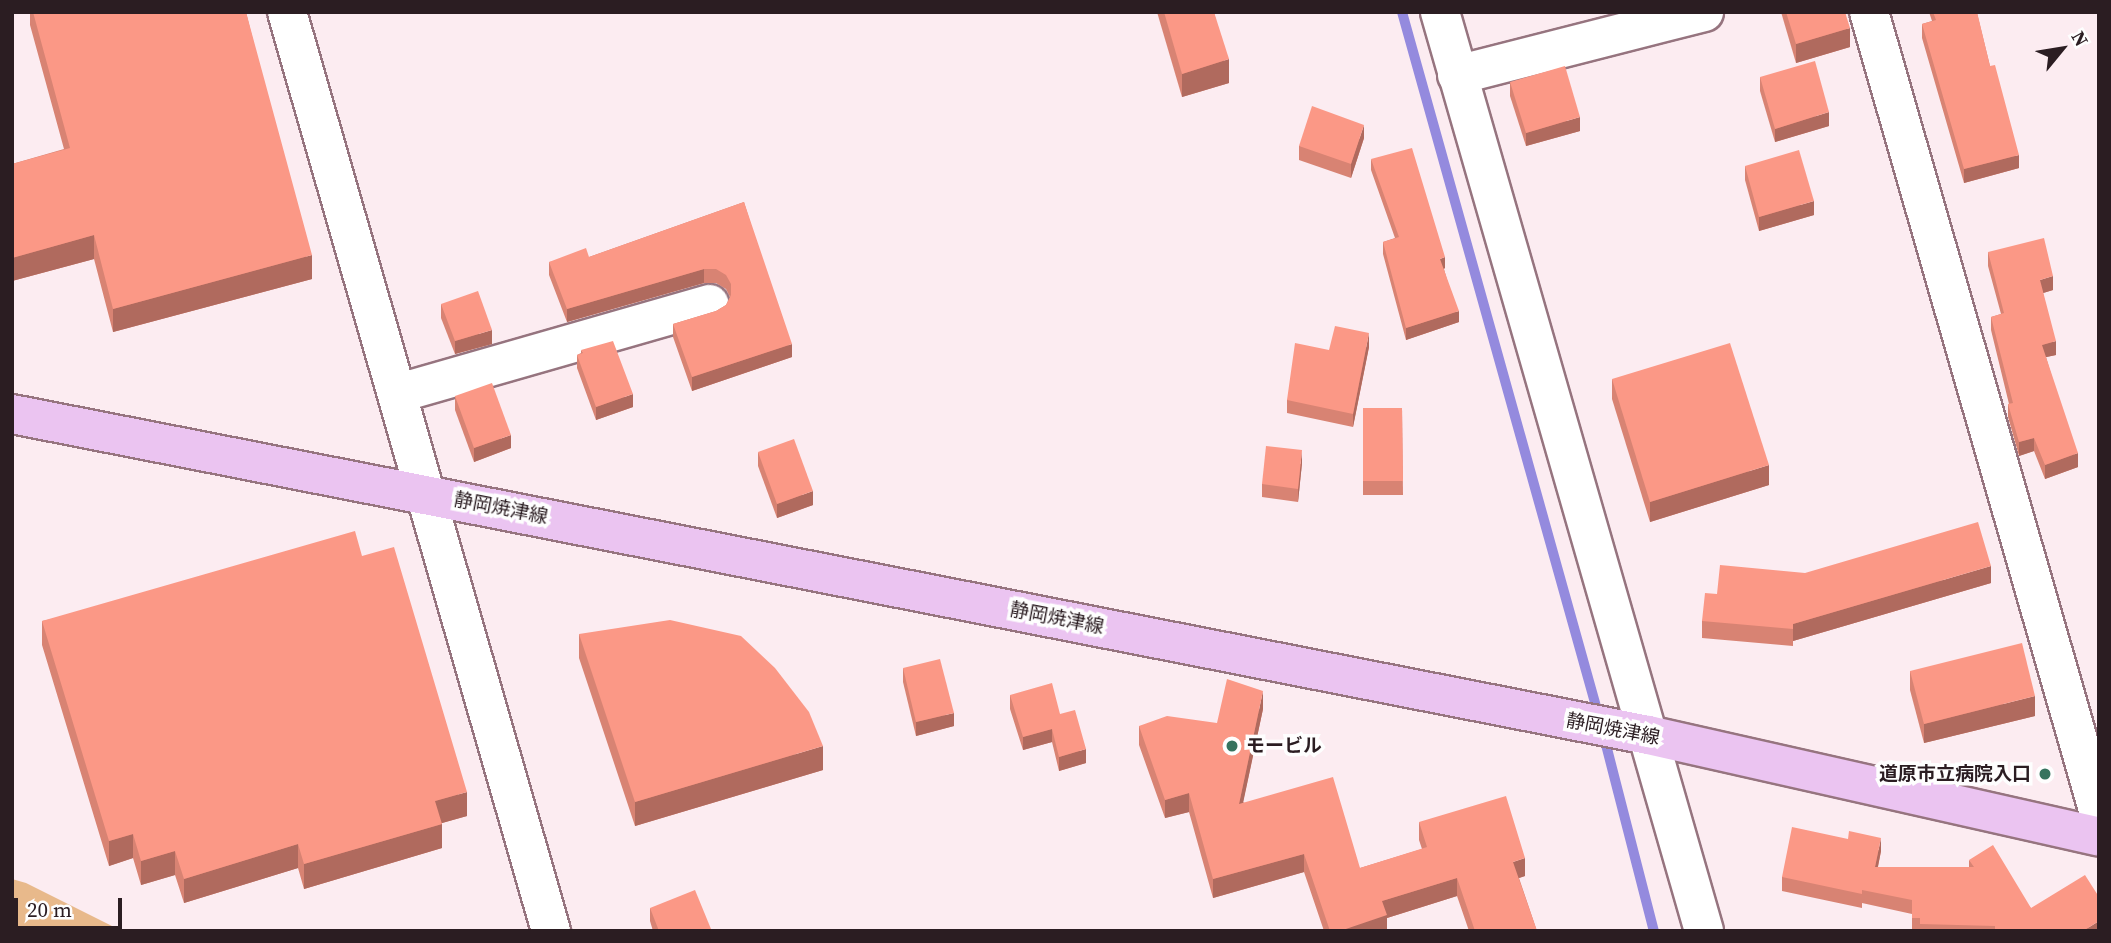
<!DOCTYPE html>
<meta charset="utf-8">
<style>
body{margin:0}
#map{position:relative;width:2111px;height:943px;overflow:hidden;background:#fcecf1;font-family:"Source Serif 4","Noto Sans JP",serif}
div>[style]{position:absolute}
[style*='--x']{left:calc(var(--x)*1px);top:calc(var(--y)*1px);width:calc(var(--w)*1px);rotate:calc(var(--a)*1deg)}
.green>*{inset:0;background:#e8b98b}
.stream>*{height:10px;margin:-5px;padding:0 5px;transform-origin:5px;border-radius:5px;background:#948ade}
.roads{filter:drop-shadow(2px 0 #96747f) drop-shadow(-2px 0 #96747f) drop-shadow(0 2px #96747f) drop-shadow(0 -2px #96747f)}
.minor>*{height:38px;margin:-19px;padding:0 19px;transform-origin:19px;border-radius:19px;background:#fff}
.major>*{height:38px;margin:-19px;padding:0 19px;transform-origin:19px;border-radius:19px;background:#ebc4f1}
.wall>*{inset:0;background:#d88373}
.shaded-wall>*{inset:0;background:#b06a5e}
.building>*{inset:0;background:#fb9886}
.dots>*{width:19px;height:19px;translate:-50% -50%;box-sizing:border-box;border:4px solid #fefefe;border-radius:50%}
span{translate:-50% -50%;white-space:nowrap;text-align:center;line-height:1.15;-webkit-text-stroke:7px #fefefe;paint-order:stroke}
.street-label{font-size:19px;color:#2b1d22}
.poi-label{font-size:19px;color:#2b1d22;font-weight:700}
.left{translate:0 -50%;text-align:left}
.right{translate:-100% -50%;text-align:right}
.frame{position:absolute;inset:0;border:14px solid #2b1d22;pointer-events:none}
.north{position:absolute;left:2027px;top:14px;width:70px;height:70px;-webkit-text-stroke:5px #fefefe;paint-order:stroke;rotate:60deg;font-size:19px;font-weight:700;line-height:28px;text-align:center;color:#2b1d22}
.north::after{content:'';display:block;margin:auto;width:24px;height:32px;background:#2b1d22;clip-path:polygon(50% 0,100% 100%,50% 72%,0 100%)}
.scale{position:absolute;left:14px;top:898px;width:108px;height:32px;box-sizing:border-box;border:4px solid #2b1d22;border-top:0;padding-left:9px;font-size:21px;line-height:24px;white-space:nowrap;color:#2b1d22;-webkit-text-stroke:5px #fefefe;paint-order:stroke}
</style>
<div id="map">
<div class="green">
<i style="clip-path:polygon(12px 879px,26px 883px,122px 931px,12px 931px)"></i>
</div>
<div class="stream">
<i style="--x:1402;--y:12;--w:732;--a:74.39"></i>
<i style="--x:1603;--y:733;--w:204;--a:75.6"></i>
</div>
<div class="roads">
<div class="minor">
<i style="--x:287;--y:12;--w:956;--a:73.97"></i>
<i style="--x:1440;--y:12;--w:956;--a:73.97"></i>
<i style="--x:1869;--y:12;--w:833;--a:73.98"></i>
<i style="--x:1457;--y:75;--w:255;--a:-14.3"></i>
<i style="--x:399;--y:393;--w:323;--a:-16"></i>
</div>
<div class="major">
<i style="--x:12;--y:414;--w:1667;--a:11.1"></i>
<i style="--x:1648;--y:735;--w:462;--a:12.7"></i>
</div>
</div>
<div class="wall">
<i style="clip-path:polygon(30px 12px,246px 12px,312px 279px,113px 332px,94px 259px,12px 281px,12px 164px,64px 149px,30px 25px)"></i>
<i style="clip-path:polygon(1157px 12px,1214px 12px,1229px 83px,1182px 97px)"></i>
<i style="clip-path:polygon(1781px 12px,1845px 12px,1850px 47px,1796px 63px)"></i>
<i style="clip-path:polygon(1929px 12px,1978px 12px,1977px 13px,1990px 66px,2019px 168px,1964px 183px,1922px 38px,1922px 24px,1932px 21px)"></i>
<i style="clip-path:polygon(1760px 77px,1829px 126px,1775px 142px,1760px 91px)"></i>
<i style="clip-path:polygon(1510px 82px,1580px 131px,1526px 146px,1510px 96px)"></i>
<i style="clip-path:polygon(1364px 138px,1351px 178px,1299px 160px,1299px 146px)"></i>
<i style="clip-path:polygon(1371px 159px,1445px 268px,1444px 269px,1459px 322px,1406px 340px,1383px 254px,1383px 242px,1395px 238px,1371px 170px)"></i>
<i style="clip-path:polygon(1745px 166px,1814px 215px,1759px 231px,1745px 180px)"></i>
<i style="clip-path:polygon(744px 202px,792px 357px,692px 391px,673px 337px,673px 324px,716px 311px,726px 305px,730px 297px,726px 289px,716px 283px,704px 283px,567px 322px,549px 275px,549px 262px,589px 257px)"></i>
<i style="clip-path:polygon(1988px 252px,2053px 290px,2043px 293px,2056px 355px,2046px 357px,2078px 467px,2045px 479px,2034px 451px,2019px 456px,2008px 417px,2008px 404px,2009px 404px,1991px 330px,1991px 317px,2001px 314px,1988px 266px)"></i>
<i style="clip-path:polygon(441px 304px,492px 344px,455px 354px,441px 318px)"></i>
<i style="clip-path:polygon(1369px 347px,1353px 427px,1287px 413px,1287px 400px,1329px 350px)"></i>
<i style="clip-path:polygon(581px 350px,633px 407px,596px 420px,577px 368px,577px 355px,581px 353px)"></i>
<i style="clip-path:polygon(1612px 379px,1769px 485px,1650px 522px,1612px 399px)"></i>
<i style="clip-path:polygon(455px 396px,511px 448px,474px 462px,455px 410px)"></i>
<i style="clip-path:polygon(1363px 408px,1402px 408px,1403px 495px,1363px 495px)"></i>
<i style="clip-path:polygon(758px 452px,813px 505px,777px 518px,758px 466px)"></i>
<i style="clip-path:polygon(1302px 463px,1298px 502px,1262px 497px,1262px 484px)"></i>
<i style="clip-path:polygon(362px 556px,467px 816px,442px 823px,442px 848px,304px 889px,298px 868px,184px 903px,175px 875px,141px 885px,133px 858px,109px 866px,42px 645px,42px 621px)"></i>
<i style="clip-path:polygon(1805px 573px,1991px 583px,1793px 641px,1793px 646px,1702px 638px,1702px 621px,1717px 594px)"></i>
<i style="clip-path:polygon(579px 634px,823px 770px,635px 826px,579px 658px)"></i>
<i style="clip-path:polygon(903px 668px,954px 726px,916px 736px,903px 682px)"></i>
<i style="clip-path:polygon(1910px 671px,2035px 716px,1924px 743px,1910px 690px)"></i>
<i style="clip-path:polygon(1010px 695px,1060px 714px,1086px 763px,1059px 771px,1052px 742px,1023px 750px,1010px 709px)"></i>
<i style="clip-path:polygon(1263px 709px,1243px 802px,1360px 868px,1422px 849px,1419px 840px,1419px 822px,1525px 876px,1519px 878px,1537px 931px,1469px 931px,1457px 896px,1387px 918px,1387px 931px,1324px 931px,1304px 872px,1213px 898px,1189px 812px,1165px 818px,1139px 745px,1139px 726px,1217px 723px)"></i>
<i style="clip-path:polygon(1848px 839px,1881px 851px,1878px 867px,1969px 867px,1969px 860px,2031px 908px,2099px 931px,1912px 931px,1912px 914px,1862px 903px,1862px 908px,1782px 891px,1782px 877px)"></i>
<i style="clip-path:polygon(650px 908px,711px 931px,653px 931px,650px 921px)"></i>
</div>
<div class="shaded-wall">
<i style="clip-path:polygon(1850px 28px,1850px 47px,1796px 63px,1796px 44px)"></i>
<i style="clip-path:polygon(1229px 59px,1229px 83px,1182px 97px,1182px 74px)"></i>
<i style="clip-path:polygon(1829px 112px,1829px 126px,1775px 142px,1775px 129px)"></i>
<i style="clip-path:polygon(1580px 117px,1580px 131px,1526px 146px,1526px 133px)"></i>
<i style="clip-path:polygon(1364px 125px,1364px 138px,1351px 178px,1351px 164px)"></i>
<i style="clip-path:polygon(2019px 155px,2019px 168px,1964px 183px,1964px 169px)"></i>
<i style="clip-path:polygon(1814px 201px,1814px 215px,1759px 231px,1759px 217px)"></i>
<i style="clip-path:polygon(94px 235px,94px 259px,12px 281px,12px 258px)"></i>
<i style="clip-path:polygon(312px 255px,312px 279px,113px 332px,113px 309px)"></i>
<i style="clip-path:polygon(1445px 257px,1445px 268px,1440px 270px,1440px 259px)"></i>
<i style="clip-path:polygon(704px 269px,704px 283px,567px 322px,567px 309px)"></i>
<i style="clip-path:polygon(2053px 276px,2053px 290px,2040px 294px,2040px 280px)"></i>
<i style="clip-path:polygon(1459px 311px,1459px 322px,1406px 340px,1406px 328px)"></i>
<i style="clip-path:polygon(492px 330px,492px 344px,455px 354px,455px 341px)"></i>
<i style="clip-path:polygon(1369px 333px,1369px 347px,1353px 427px,1353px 414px)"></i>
<i style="clip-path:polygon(2056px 341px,2056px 355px,2042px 358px,2042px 345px)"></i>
<i style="clip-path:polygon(792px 344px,792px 357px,692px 391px,692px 377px)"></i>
<i style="clip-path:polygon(633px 394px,633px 407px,596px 420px,596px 407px)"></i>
<i style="clip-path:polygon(511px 435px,511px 448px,474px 462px,474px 448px)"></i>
<i style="clip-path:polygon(2034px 438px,2034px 451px,2019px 456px,2019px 442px)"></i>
<i style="clip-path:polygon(1302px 450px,1302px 463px,1298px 502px,1298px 489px)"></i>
<i style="clip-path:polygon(2078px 453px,2078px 467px,2045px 479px,2045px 465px)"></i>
<i style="clip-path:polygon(1769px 465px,1769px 485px,1650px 522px,1650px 502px)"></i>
<i style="clip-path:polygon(813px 491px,813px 505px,777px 518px,777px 504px)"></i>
<i style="clip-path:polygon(1991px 566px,1991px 583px,1793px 641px,1793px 646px,1793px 624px)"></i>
<i style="clip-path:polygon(1263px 691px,1263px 709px,1239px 822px,1239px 804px)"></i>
<i style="clip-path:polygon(2035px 696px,2035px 716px,1924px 743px,1924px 724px)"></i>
<i style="clip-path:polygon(954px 713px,954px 726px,916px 736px,916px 722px)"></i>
<i style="clip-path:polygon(1052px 729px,1052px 742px,1023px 750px,1023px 737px)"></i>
<i style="clip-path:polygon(823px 746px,823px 770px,635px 826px,635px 802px)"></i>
<i style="clip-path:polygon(1086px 749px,1086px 763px,1059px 771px,1059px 757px)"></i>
<i style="clip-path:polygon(467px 792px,467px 816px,435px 825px,435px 801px)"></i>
<i style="clip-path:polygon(1189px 793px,1189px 812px,1165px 818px,1165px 800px)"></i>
<i style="clip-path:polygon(442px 824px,442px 848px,304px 889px,304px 864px)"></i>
<i style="clip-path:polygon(133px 834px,133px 858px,109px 866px,109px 841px)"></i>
<i style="clip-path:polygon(1881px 838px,1881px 851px,1875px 880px,1875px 867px)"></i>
<i style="clip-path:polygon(298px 844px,298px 868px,184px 903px,184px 879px)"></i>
<i style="clip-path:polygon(175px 851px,175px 875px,141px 885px,141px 861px)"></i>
<i style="clip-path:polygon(1304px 854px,1304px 872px,1213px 898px,1213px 879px)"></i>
<i style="clip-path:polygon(1525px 858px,1525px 876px,1513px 880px,1513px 862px)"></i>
<i style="clip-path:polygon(1457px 878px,1457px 896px,1387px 918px,1387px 931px,1340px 931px,1382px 901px)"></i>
<i style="clip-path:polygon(2099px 921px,2099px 931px,2083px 931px)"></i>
</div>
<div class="building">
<i style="clip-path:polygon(33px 12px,246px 12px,312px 255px,113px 309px,94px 235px,12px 258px,12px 164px,70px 148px)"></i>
<i style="clip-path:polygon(1164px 12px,1214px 12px,1229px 59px,1182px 74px)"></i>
<i style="clip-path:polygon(1786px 12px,1845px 12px,1850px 28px,1796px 44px)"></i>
<i style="clip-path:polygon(1933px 12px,1977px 12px,1990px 66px,1995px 65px,2019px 155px,1964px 169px,1922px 24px,1936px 20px)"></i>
<i style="clip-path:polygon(1815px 61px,1829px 112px,1775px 129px,1760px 77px)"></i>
<i style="clip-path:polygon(1565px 66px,1580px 117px,1526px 133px,1510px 82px)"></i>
<i style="clip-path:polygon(1312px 106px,1364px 125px,1351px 164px,1299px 146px)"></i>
<i style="clip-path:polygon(1412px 148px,1445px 257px,1440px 259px,1459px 311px,1406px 328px,1383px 242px,1399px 237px,1371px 159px)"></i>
<i style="clip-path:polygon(1799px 150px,1814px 201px,1759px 217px,1745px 166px)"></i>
<i style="clip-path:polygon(744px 202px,792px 344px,692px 377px,673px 324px,716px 311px,726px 305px,731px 295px,731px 284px,726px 275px,716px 269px,704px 269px,567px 309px,549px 262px,586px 248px,589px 257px)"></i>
<i style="clip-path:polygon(2044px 238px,2053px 276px,2040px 280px,2056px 341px,2042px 345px,2078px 453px,2045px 465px,2034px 438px,2019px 442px,2008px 404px,2013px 403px,1991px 317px,2004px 313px,1988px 252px)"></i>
<i style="clip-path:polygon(478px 291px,492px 330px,455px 341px,441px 304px)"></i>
<i style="clip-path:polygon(1335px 326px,1369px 333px,1353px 414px,1287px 400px,1295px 343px,1329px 350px)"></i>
<i style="clip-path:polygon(613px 341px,633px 394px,596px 407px,577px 355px,583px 353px,581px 350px)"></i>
<i style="clip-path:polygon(1730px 343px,1769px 465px,1650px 502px,1612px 379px)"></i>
<i style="clip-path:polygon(492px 383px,511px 435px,474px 448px,455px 396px)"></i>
<i style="clip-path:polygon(1363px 408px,1402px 408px,1403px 481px,1363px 481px)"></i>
<i style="clip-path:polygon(794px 439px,813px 491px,777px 504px,758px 452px)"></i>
<i style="clip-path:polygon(1266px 446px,1302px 450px,1298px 489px,1262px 484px)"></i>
<i style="clip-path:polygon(1978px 522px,1991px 566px,1793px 624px,1793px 629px,1702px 621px,1705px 593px,1717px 594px,1720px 565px,1805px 573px)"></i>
<i style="clip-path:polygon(355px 531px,362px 556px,394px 547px,467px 792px,435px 801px,442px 824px,304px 864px,298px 844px,184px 879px,175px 851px,141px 861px,133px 834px,109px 841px,42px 621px)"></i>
<i style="clip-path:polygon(670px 620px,741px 636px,775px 668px,809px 712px,823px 746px,635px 802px,579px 634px)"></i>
<i style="clip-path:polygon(2022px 643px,2035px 696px,1924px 724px,1910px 671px)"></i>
<i style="clip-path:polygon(940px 659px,954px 713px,916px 722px,903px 668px)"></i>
<i style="clip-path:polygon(1227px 679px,1263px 691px,1239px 804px,1333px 777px,1360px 868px,1427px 847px,1419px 822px,1506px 796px,1525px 858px,1513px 862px,1537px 931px,1475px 931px,1457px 878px,1382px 901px,1387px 915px,1340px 931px,1330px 931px,1304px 854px,1213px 879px,1189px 793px,1165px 800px,1139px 726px,1167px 716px,1217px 723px)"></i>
<i style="clip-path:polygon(1052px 683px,1060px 714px,1075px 710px,1086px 749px,1059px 757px,1052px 729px,1023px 737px,1010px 695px)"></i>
<i style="clip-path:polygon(1792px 827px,1848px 839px,1849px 831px,1881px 838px,1875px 867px,1974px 867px,1969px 860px,1993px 845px,2031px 908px,2085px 875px,2099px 897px,2099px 921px,2083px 931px,1995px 931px,1995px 926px,1920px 924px,1920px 918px,1912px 918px,1912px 900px,1862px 890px,1862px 894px,1782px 877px)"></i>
<i style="clip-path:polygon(695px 890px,711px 929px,705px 931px,659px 931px,650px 908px)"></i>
</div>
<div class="dots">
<i style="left:1232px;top:746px;background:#36735e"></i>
<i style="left:2045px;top:774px;background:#36735e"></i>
</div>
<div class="street-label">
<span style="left:501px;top:508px;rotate:11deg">静岡焼津線</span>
<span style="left:1057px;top:618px;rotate:11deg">静岡焼津線</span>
<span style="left:1613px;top:729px;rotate:11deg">静岡焼津線</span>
</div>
<div class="poi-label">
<span class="left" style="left:1246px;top:746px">モービル</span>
<span class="right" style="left:2031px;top:774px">道原市立病院入口</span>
</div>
<div class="frame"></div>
<div class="north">N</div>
<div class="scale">20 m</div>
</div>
